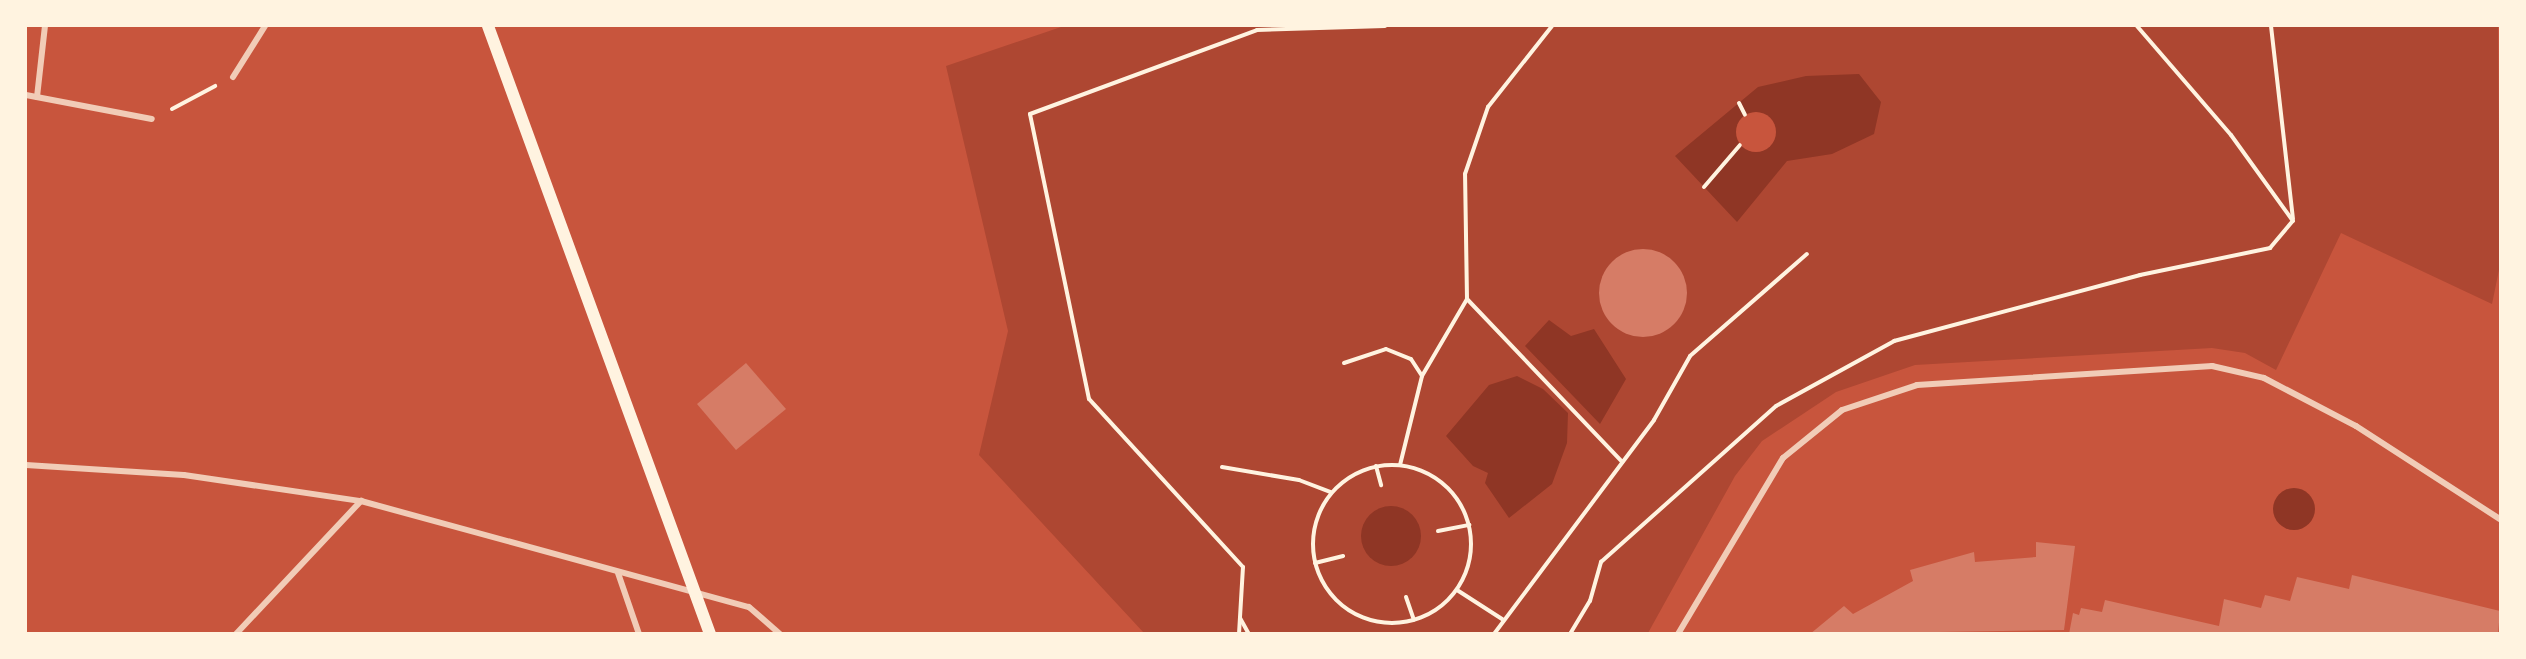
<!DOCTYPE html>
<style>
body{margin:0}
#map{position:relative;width:2526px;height:659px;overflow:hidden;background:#c8553d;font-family:Raleway,sans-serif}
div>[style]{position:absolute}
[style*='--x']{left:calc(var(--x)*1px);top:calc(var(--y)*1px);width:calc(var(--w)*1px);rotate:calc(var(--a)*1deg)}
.green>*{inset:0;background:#ae4732}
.water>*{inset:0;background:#8f3625}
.round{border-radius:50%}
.pier>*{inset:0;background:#c8553d}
.building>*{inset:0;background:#d67c66}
.path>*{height:4px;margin:-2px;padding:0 2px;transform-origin:2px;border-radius:2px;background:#fff3e0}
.path>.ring{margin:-2px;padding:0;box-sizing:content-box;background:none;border:4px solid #fff3e0;border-radius:50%}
.minor>*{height:6px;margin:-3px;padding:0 3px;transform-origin:3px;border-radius:3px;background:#f1ccb7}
.secondary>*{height:12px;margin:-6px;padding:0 6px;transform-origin:6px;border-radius:6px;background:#fff3e0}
span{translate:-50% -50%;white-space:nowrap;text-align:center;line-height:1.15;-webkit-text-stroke:4.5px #fff3e0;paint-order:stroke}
.frame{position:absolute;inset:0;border:27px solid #fff3e0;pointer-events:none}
</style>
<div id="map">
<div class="green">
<i style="clip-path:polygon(1064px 26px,2498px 26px,2500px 265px,2492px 304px,2341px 233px,2276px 370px,2245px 353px,2212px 348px,1915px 365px,1836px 392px,1762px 441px,1735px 476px,1648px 633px,1144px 633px,979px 455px,1008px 331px,946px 66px)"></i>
</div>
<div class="water">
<i style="clip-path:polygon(1859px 74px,1881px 102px,1874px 134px,1832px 154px,1787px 161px,1737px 222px,1675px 156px,1758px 87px,1806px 76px)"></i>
<i style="clip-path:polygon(1549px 320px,1571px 336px,1594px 329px,1626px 379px,1600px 424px,1525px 346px)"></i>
<i style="clip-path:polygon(1517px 376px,1543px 389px,1568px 413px,1567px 443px,1552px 484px,1509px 518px,1485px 483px,1488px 473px,1473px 466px,1446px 436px,1489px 385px)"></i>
<i class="round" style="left:2273px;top:488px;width:42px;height:42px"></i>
<i class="round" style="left:1361px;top:506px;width:60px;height:60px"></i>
</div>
<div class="pier">
<i class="round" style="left:1736px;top:112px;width:40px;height:40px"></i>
</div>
<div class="building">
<i class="round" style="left:1599px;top:249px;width:88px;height:88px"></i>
<i style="clip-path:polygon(746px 363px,786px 409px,736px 450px,697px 404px)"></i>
<i style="clip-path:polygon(2036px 542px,2075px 546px,2064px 630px,1810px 634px,1844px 606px,1853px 614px,1913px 581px,1910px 570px,1974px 552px,1975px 562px,2036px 557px)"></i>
<i style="clip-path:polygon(2352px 575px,2500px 611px,2498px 634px,2069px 634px,2073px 613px,2079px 615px,2081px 608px,2102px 612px,2105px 600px,2219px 626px,2224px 599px,2261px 608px,2265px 595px,2290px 601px,2297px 577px,2349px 589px)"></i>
</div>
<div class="path">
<i style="--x:2271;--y:26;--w:194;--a:83.5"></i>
<i style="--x:1739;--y:103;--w:13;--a:63"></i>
<i style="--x:172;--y:109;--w:49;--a:-28.1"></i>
<i style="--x:1704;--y:187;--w:55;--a:-49.4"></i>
<i style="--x:1467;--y:299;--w:225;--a:46.4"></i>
<i style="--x:1344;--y:363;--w:44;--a:-18.4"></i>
<i style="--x:1386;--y:349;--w:27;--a:22"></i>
<i style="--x:1411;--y:359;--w:20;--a:57"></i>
<i style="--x:1400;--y:465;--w:92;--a:-76.1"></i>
<i style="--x:1422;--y:376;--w:89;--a:-59.7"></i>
<i style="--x:1467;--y:299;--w:125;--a:-90.9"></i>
<i style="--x:1465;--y:174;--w:71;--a:-71.1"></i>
<i style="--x:1488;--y:107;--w:103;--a:-51.7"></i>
<i class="ring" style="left:1313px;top:465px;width:154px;height:154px"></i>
<i style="--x:1376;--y:466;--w:20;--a:75"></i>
<i style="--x:1222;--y:467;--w:78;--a:9.6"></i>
<i style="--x:1299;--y:480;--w:34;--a:21"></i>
<i style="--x:1438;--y:531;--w:32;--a:-11"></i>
<i style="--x:1315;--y:563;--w:29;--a:-14"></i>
<i style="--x:1457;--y:590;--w:54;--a:32.8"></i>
<i style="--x:1406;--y:597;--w:24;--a:71"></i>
<i style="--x:1240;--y:618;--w:18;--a:61"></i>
<i style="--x:1239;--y:634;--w:67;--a:-86.6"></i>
<i style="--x:1243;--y:567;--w:228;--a:-132.5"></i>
<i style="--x:1089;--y:399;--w:291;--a:-101.7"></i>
<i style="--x:1030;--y:114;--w:242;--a:-20.3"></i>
<i style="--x:1257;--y:30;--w:128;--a:-1.8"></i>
<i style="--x:1494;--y:634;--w:267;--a:-53.2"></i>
<i style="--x:1654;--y:420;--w:73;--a:-60.6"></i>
<i style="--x:1690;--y:356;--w:155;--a:-41.1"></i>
<i style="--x:1570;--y:634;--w:39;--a:-59"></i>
<i style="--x:1590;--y:601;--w:41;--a:-74.2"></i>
<i style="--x:1601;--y:562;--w:234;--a:-41.7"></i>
<i style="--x:1776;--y:406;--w:135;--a:-28.8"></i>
<i style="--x:1894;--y:341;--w:255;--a:-15"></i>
<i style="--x:2140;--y:275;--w:133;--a:-11.7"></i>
<i style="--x:2270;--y:248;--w:35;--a:-50"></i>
<i style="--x:2293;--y:221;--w:106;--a:-125.8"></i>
<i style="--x:2231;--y:135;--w:144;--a:-130.8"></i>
</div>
<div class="minor">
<i style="--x:233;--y:77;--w:60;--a:-57.9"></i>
<i style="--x:26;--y:95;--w:128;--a:10.8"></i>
<i style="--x:37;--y:97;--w:71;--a:-83.6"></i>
<i style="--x:26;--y:465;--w:158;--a:3.6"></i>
<i style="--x:184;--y:475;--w:179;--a:8.4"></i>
<i style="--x:361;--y:501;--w:402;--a:15.3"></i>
<i style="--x:749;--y:607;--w:41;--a:41.1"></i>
<i style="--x:618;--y:573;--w:65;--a:71"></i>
<i style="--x:236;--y:634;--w:183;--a:-46.8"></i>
<i style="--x:1678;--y:634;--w:205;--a:-59.2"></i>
<i style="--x:1783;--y:458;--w:76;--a:-39.1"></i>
<i style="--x:1842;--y:410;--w:79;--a:-18.4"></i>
<i style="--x:1917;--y:385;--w:296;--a:-3.7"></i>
<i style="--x:2212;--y:366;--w:53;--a:13"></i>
<i style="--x:2264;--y:378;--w:104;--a:27.6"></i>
<i style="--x:2356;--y:426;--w:171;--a:32.9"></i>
</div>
<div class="secondary">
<i style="--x:488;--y:26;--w:647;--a:69.94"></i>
</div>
<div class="frame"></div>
</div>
